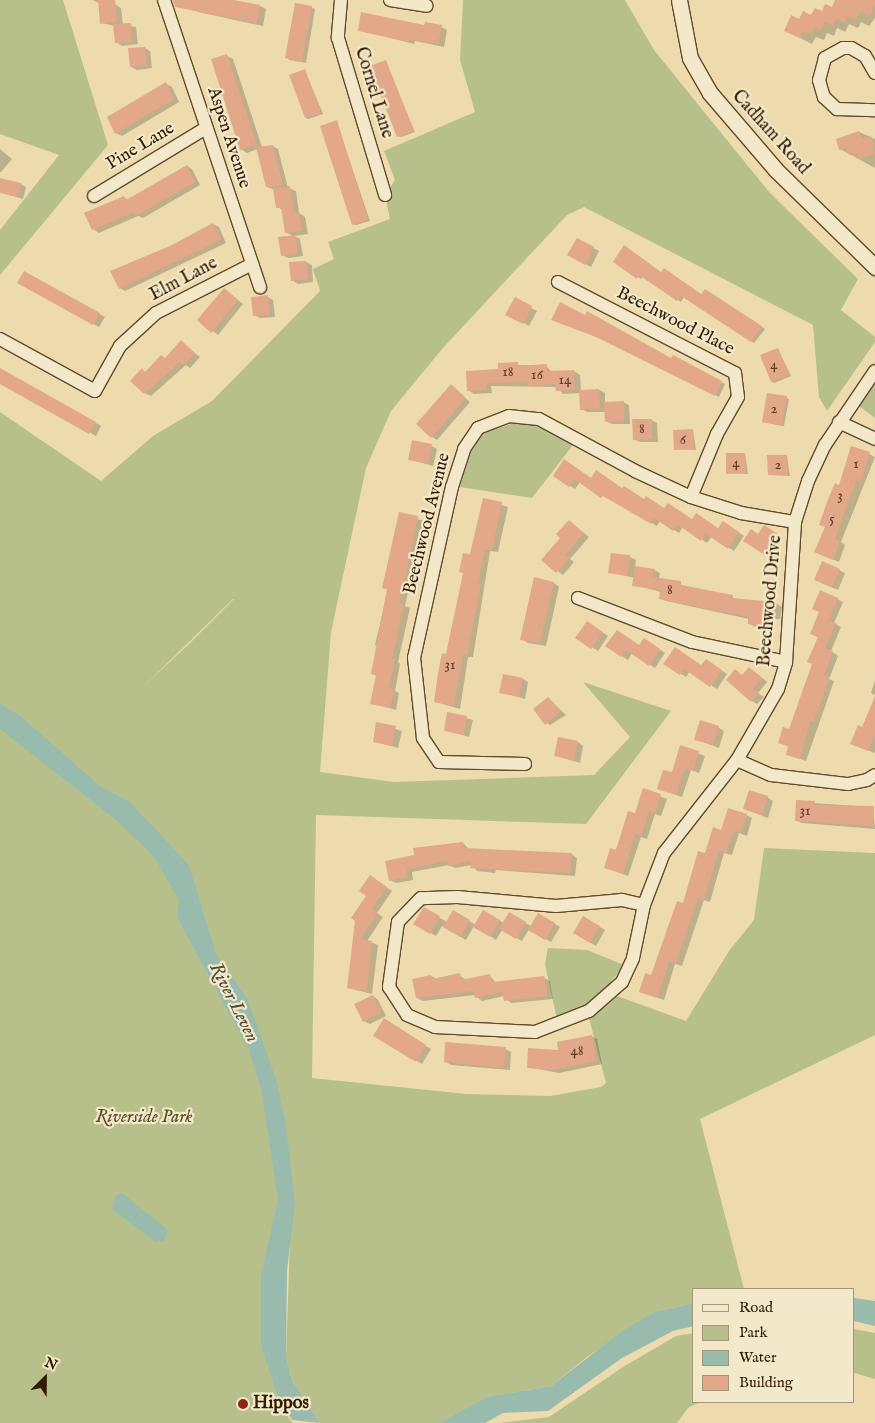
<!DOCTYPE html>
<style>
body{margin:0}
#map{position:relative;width:875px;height:1423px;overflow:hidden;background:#eddbad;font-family:"IM FELL English",serif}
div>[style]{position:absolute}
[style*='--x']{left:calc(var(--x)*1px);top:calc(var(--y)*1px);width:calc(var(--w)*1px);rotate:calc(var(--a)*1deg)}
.green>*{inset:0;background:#b7c08b}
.water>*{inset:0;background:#99bbad}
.shadow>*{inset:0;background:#0003}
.building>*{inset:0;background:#e3a88a}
.roads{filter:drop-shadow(1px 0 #604b2c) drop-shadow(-1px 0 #604b2c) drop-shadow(0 1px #604b2c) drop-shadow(0 -1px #604b2c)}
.minor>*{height:12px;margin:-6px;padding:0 6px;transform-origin:6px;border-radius:6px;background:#f3e8ca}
.tertiary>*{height:15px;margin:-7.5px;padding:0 7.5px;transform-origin:7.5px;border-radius:7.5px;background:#f3e8ca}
.dots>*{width:14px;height:14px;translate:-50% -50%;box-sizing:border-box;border:2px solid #f3e8ca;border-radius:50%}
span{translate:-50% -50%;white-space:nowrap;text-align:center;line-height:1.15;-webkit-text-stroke:4.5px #f3e8ca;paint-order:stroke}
.number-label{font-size:15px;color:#5e3e23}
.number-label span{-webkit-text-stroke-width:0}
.street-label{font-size:18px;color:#311b01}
.park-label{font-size:18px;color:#594d2a;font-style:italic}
.poi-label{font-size:18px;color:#311b01;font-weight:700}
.left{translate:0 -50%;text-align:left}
.water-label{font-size:19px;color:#504b35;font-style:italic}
.legend{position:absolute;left:692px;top:1288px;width:162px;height:115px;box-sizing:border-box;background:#f3e8ca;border:1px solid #a5967a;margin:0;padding:6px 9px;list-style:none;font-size:15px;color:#311b01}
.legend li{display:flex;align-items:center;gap:10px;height:25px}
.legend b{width:25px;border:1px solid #a5967a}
.north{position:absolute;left:20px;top:1353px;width:50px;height:50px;-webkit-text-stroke:4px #f3e8ca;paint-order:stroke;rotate:23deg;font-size:14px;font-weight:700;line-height:20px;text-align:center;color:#311b01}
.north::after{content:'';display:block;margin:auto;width:18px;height:22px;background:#311b01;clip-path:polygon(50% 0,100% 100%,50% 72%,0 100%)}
</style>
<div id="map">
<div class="green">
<i style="clip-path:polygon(0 0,63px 0,108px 145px,0 275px,0 230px,59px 155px,0 134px)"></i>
<i style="clip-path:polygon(evenodd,463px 0,625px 0,654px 50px,769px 192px,858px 279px,841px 310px,875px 337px,875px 342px,827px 411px,819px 397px,813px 325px,584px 207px,567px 215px,442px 349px,391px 411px,366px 468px,331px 632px,320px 772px,394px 782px,594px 775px,630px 737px,583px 682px,671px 711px,586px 824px,316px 815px,312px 1078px,466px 1094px,550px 1096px,601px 1087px,606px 1083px,589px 1018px,617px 996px,686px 1021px,729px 951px,754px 920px,764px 848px,875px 853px,875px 1035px,700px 1119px,744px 1289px,694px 1289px,694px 1303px,654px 1312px,587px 1357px,551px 1386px,488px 1397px,439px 1423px,320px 1423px,292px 1380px,286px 1357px,290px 1242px,288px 1155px,277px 1403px,293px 1423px,0 1423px,0 412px,101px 481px,153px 436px,212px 401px,320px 291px,313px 269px,334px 259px,328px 242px,390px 219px,385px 195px,395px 180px,384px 151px,475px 112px,460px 60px,463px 0,234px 599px,190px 643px,143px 687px,233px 599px,234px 599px)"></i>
<i style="clip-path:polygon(875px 384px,875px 418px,859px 406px)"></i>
<i style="clip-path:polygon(515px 423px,539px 426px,573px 445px,532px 498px,460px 487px,471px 452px,483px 433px)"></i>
<i style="clip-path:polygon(548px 948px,587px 950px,624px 965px,596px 1001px,578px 1012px,557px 1019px,545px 964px)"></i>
<i style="clip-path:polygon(854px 1329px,875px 1333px,875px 1379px,854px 1373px)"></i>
<i style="clip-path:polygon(694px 1333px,694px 1402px,700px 1402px,688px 1408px,677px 1423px,499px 1423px,549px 1417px,623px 1367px,676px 1336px)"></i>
</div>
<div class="water">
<i style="clip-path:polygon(0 703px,24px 719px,100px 786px,131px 803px,189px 865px,216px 954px,247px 998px,277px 1082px,286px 1125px,295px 1203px,287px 1271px,286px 1357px,292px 1380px,320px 1423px,292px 1420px,278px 1397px,261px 1345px,261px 1276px,278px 1199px,261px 1089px,249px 1050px,177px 917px,179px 900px,154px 857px,116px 820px,0 729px)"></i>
<i style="clip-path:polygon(122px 1193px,168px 1230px,164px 1241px,155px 1242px,112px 1209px,115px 1196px)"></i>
<i style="clip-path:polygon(854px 1298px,875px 1301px,875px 1326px,854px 1321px)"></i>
<i style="clip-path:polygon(694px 1303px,694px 1326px,673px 1331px,622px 1358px,548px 1411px,503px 1413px,485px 1423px,439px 1423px,487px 1397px,551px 1386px,621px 1332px,654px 1312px)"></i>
</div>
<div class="shadow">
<i style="clip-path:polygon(93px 0,115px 0,115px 4px,121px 8px,123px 25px,136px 27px,138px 44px,122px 46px,116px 42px,115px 26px,102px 23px,100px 4px)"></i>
<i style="clip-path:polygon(194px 0,232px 0,260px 6px,266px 9px,263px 26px,198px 12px,192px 9px)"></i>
<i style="clip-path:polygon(847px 0,875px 0,875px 18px,869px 26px,861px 22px,858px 28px,849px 24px,845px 32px,837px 28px,834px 36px,827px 33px,824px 40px,816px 37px,812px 44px,786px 31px,800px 21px,833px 9px)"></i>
<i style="clip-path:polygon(311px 7px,315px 9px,306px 63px,290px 60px,286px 57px)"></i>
<i style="clip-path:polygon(441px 27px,447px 30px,444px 47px,415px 41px,414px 44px,359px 30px)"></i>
<i style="clip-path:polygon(145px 48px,150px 51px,152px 68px,137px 70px,131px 67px)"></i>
<i style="clip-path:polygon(227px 56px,233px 59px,262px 147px,272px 146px,278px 149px,288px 188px,296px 191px,299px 213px,305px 217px,308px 234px,294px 236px,300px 239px,303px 256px,288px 258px,282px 255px,293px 236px,286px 232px,283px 210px,277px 207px,275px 190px,267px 187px,257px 149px,247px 153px,241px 149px)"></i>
<i style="clip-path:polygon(385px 62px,415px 132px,401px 137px,398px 136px)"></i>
<i style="clip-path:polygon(305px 71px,323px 114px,308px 119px,306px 118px)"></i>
<i style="clip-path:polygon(166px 84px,172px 87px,179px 102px,122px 136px,116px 133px,131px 103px)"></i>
<i style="clip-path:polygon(336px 121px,370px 221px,356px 225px,353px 224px)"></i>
<i style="clip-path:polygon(859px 132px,875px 139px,875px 168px,840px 149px)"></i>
<i style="clip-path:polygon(0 149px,12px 159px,1px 172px,0 172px)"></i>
<i style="clip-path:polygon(187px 166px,192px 169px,200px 185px,143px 218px,138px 216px,99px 233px,93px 229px,124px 197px,128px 200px)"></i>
<i style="clip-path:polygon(20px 184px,26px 187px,23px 199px,0 192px,0 189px)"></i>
<i style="clip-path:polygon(213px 224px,219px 227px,226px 243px,125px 291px,120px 288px,170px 247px)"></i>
<i style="clip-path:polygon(577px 239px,599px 251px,591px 267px,569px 255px)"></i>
<i style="clip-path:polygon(614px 261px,662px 273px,702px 295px,705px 290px,765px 329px,754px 343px,684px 297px,681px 302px,643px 276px,641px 279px)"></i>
<i style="clip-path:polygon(306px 262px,312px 265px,313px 282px,298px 284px,292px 280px)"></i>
<i style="clip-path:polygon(25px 272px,105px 317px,99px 327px,19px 282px)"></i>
<i style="clip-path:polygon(224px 289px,243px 304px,218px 335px,199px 320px)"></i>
<i style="clip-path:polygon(268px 297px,273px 300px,275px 317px,260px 318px,254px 315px)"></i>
<i style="clip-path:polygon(515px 299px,537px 311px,529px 326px,507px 314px)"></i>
<i style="clip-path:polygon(601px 338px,672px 360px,673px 357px,725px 384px,719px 397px)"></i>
<i style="clip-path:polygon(181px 342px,200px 357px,190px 368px,186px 365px,151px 396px,145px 393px,142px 370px,146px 373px,166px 359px)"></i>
<i style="clip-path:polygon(778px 349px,791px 376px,774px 383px,772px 382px)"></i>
<i style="clip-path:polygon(499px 364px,546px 366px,552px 372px,574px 371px,580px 375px,581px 391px,599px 390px,605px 393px,605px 403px,623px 402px,629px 405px,630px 424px,612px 424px,606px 421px,606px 412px,587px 412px,582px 409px,581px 393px,563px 394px,557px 387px,491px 386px,492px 393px,474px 394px,468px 390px,500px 371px)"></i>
<i style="clip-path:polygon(0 369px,101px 426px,96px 436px,0 382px)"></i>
<i style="clip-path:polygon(451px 386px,470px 402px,437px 440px,432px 437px)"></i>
<i style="clip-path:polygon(786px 398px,789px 399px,784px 426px,763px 422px)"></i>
<i style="clip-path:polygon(651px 420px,657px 423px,658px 442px,640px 442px,634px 439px)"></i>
<i style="clip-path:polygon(693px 430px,696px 450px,675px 449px)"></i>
<i style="clip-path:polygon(431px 446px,437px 449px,433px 466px,409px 459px)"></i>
<i style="clip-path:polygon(745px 454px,748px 474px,728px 473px)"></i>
<i style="clip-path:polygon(869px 454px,875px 457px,841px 542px,845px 545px,839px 562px,822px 555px,826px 527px,840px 486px)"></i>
<i style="clip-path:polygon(787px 456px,790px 476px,769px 475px)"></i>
<i style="clip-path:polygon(554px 476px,592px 479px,692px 521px,718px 529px,729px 526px,744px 536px,734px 551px,712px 536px,707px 543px,683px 527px,679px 533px,660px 521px,657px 526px,580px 482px,575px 489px)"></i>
<i style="clip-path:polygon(484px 500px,508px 507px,498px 552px,490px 551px,473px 657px,468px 657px,460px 709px,436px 702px,464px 574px,461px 572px,471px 556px)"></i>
<i style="clip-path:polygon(400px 514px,424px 521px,405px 606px,410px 608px,398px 662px,400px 664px,395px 691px,399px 693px,396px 710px,371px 703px,377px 676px,372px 674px,378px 646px,375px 645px,388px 590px,383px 587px)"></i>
<i style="clip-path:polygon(569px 521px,589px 537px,570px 559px,574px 562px,563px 575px,543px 560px,562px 538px)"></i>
<i style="clip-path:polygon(764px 527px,783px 538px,776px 550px,782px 553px,778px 561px,745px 541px,759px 535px)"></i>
<i style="clip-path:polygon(612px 554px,630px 557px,636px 560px,635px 567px,654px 570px,660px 573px,659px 579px,740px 600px,776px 603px,782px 607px,780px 619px,771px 619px,770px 628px,755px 627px,749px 623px,749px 619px,666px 601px,660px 598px,661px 592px,634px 585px,635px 578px,609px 572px)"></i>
<i style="clip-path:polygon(839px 570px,845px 573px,838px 590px,821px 583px)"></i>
<i style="clip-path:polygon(554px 583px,559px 587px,546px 646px,528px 643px,522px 639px)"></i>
<i style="clip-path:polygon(837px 599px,843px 602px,834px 623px,841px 627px,831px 651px,838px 656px,829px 679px,834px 681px,806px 761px,787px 754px,789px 747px,780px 743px,790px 730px,814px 665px,819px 638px,811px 633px)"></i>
<i style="clip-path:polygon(593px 626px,608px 636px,598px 651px,577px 637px)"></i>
<i style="clip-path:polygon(650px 643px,665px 653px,655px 668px,632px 653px,628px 660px,607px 646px,640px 646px)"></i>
<i style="clip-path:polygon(665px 663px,702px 667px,712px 664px,727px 674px,717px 689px,690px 671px,686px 677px)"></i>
<i style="clip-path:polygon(735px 671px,743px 676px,755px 672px,767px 682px,758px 693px,764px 697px,757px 704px,752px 701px)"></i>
<i style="clip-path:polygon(523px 679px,528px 682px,525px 699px,501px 692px)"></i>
<i style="clip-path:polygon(875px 680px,875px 695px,871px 693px)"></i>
<i style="clip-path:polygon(548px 698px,566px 715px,550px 725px,544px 721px)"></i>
<i style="clip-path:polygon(875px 698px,875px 752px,874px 753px,858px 746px)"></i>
<i style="clip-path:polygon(448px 713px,473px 720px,469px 737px,445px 730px)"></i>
<i style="clip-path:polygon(377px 724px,402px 731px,398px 748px,374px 741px)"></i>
<i style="clip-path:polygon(718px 727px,724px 731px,719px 748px,695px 739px)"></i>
<i style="clip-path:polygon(578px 742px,583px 746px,580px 763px,556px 756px)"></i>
<i style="clip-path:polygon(681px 747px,705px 756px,699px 773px,691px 770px,682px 797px,659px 789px,673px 774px)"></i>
<i style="clip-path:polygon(643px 790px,667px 799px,661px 816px,655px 814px,647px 839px,641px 837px,628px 876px,605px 867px,636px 815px)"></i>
<i style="clip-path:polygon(767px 797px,773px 801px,768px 818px,744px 809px)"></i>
<i style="clip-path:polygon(797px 802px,873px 807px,875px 829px,802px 823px,796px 820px)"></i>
<i style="clip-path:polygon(746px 815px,752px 818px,747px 836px,739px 833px,732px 855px,724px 853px,710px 902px,704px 900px,682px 966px,675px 964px,664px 1000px,640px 992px,652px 976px,706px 855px,722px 832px)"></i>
<i style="clip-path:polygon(463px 843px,469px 849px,571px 854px,577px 858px,575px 876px,496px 870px,495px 873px,477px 871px,472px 865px,455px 868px,449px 865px,412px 872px,413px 880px,396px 883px,390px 880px,416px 856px)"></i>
<i style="clip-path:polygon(376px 880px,392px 891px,377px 913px,383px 917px,367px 941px,378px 945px,372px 994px,348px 988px,356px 920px)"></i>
<i style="clip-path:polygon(424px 909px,447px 922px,453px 912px,476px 925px,484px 912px,504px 923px,509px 914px,531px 926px,539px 914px,560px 927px,551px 942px,529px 929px,522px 941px,502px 930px,496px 940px,474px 926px,466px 940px,442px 926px,436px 936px,415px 924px)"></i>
<i style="clip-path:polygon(584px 918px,605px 930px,596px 946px,575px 933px)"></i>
<i style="clip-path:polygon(459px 975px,466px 980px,490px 976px,496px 983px,544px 978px,550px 981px,553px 999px,511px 1003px,504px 996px,482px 1001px,475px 995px,423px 1001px,417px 998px,431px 976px,437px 979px)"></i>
<i style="clip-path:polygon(373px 996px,378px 1000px,386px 1016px,370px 1024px,364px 1021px)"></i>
<i style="clip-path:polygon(384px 1020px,431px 1049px,422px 1064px,375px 1035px)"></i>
<i style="clip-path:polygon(591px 1036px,597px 1039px,602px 1064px,559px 1073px,528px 1067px)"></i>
<i style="clip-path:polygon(505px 1049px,511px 1052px,510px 1070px,451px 1065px,445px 1061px)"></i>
</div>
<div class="building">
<i style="clip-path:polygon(98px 0,115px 0,117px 22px,100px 24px)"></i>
<i style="clip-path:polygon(173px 0,234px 0,260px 5px,257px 23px,175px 7px)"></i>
<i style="clip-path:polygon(835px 0,875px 0,875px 4px,870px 16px,860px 11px,856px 20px,848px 16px,845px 23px,836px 18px,833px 26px,825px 22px,821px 30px,814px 27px,811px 34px,803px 31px,800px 38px,784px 31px,791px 15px,799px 19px,803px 11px,811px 15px,815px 8px,822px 11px,825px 4px,832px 7px)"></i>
<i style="clip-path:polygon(295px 3px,312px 6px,302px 61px,285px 58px)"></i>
<i style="clip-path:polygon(361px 12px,424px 25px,425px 22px,442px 25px,438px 44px,409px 39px,409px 42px,358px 31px)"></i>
<i style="clip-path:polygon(131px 23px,132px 42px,115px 43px,113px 24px)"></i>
<i style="clip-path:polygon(145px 47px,147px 66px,130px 67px,128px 48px)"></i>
<i style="clip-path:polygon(227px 54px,257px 145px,240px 150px,211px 59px)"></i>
<i style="clip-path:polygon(386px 60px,414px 131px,397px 137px,369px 66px)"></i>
<i style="clip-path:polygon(305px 69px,321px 113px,305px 118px,289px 75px)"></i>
<i style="clip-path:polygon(166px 82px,174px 99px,115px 134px,107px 117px)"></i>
<i style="clip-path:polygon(337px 120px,368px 220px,352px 225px,320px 126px)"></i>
<i style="clip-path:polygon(859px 131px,862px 139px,871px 136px,875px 154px,859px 159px,856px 153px,849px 155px,846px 148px,839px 150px,836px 139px)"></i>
<i style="clip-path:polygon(273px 145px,283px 185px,266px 187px,256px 147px)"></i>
<i style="clip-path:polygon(187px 165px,195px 182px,136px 216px,134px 212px,92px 230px,84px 213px,124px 196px,126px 200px)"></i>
<i style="clip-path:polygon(0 178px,21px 183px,17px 197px,0 193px)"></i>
<i style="clip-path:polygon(290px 186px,294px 213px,299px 212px,302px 231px,285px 233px,281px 207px,276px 208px,273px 189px)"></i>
<i style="clip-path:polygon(213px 223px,221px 240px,119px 289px,110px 271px,170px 246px)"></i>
<i style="clip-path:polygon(295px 235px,298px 253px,281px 256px,278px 237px)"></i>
<i style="clip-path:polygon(577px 238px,594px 247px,585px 265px,567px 255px)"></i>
<i style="clip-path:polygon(624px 245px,661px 272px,664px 268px,701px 294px,705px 289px,762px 326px,751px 342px,681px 296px,677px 301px,639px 275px,637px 279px,613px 262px)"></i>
<i style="clip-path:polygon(306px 261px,308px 279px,291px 281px,289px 262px)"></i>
<i style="clip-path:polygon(24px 271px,100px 313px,93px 325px,17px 283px)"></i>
<i style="clip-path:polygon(224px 288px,238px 300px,211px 333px,197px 320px)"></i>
<i style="clip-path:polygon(268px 295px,270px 314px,253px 316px,251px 297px)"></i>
<i style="clip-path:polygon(515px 297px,532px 306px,523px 324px,505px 315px)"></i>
<i style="clip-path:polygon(560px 302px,585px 315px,587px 311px,671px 358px,673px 355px,722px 381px,715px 396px,596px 337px,551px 320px)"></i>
<i style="clip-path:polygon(181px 340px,195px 353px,184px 365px,180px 362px,144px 394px,130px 381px,142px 368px,145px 372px,161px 355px,165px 358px)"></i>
<i style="clip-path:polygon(778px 348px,789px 375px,771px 382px,760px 355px)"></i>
<i style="clip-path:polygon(518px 362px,518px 366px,547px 364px,547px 371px,574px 370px,575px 390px,556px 391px,555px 384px,528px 386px,528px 382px,486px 383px,486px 390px,467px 391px,466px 371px,498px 369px,498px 363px)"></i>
<i style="clip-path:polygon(0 368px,96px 422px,89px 434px,0 384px)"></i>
<i style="clip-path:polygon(451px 384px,466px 398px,431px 438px,416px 424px)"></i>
<i style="clip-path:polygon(599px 389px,600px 409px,580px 410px,579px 390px)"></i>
<i style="clip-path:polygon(767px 393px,787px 396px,782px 426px,762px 422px)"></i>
<i style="clip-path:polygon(624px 401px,624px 421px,605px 422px,604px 402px)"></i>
<i style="clip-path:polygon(632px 419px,652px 419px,652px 439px,633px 440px)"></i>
<i style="clip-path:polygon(693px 429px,694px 449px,674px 450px,673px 430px)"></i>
<i style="clip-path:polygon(412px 440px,432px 444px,428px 464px,408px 460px)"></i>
<i style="clip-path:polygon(851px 446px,870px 452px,861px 481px,857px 480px,844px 513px,835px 539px,840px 541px,833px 560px,814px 552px,825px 527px,819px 525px,827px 502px,835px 483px,839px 485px)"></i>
<i style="clip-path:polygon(726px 453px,745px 453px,746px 473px,726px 474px)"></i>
<i style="clip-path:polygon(767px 455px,787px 455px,788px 475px,768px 475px)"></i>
<i style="clip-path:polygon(564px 459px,591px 478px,596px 470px,622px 488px,624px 486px,644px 499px,646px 496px,664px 508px,668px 503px,692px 519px,696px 513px,718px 528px,723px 521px,739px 532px,728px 549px,706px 534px,701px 541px,677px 524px,673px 531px,654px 518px,651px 524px,603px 496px,601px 498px,574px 479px,569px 487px,553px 476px)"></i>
<i style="clip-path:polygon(483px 498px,502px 502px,492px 550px,485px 549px,478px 584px,481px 584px,467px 655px,463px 654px,454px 706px,434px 702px,438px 673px,442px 653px,446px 654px,463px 573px,459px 572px,463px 553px,470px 554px)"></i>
<i style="clip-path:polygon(399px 512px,418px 516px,400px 603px,404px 604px,392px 659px,395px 659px,389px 688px,394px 689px,390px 708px,370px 704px,376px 675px,371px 674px,387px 589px,382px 588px)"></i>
<i style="clip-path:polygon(569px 520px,584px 533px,565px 555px,569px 558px,556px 573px,541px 560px,560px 538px,556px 534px)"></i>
<i style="clip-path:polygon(764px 525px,778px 534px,771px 545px,777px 549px,771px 559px,743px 541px,751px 529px,758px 534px)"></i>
<i style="clip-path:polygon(611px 553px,630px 555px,627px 576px,608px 573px)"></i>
<i style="clip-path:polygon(822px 561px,840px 569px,832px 587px,814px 580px)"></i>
<i style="clip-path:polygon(635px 566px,655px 569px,653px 577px,681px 581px,681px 585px,733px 595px,733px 598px,776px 602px,775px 617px,766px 616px,765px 626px,748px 624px,748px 617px,659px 599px,660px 590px,632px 586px)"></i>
<i style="clip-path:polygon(534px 577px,554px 582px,540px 643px,520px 640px)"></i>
<i style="clip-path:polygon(820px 590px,838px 598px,829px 620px,836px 623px,825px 648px,833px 651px,824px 675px,829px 677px,821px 703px,813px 722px,810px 721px,800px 759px,786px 755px,788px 746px,778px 743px,783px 727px,789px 729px,812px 664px,807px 662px,818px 637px,810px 634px,819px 612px,812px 609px)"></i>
<i style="clip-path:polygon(587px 621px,603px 632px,591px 649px,575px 638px)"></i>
<i style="clip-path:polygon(617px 630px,639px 645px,644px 638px,660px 649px,649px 666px,626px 650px,621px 657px,605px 646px)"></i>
<i style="clip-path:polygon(675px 647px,701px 665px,706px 659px,722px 670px,710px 687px,684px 669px,680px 675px,663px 664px)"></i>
<i style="clip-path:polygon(749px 667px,762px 678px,753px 689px,759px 693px,751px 702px,726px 680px,735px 669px,742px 675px)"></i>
<i style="clip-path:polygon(503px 674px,523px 678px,519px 697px,499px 693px)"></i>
<i style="clip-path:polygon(875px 696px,875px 735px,868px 751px,850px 744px,858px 725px,862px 727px)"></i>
<i style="clip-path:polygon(548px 697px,561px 711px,545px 725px,533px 709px)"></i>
<i style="clip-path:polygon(447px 712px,467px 716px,464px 735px,444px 731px)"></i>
<i style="clip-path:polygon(700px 720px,719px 726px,713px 745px,694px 740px)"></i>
<i style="clip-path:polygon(376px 722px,396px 726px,392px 746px,373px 742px)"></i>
<i style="clip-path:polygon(558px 737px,578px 741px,574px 760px,554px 756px)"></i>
<i style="clip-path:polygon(680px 745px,699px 751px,693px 771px,685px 768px,676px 795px,657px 789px,663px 770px,672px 772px)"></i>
<i style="clip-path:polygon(643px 788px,661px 794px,655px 814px,649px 811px,641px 836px,635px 834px,623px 874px,604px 868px,610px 848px,616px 850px,628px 811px,635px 813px)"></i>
<i style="clip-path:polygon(749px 790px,768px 796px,762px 815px,743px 809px)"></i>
<i style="clip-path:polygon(796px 800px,815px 801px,815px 805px,874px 806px,873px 826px,795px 821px)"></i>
<i style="clip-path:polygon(728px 808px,747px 814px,741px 833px,733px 831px,726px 853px,719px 850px,704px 900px,698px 898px,676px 963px,669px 961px,658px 998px,639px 992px,645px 973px,651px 975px,677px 901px,683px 903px,698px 851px,705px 853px,713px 827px,721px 830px)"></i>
<i style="clip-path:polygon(463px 842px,464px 848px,572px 853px,570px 873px,470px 868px,471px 861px,448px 866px,447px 861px,406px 870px,408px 877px,389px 881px,385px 861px,414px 855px,413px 848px)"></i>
<i style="clip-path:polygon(370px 875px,387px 887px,372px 908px,378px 913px,360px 939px,372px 941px,367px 991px,347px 988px,355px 921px,351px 918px,366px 896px,359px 891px)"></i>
<i style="clip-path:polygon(424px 907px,440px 916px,430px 934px,413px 924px)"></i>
<i style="clip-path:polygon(453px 910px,470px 920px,460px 937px,443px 927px)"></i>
<i style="clip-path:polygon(483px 910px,500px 920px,490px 937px,473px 927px)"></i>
<i style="clip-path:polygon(509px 912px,526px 922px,516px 939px,499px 929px)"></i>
<i style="clip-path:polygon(538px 913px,555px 923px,545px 940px,528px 930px)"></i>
<i style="clip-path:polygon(583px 916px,600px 926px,590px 943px,573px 933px)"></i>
<i style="clip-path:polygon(460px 973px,461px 980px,490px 974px,492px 982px,544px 976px,548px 996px,504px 1001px,502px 992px,475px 998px,473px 991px,416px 998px,412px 979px,431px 975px,432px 979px)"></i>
<i style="clip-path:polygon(373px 995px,381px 1013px,363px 1022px,354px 1004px)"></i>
<i style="clip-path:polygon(384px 1018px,426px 1045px,416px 1062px,373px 1036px)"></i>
<i style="clip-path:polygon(592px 1035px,597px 1061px,552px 1070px,527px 1068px,528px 1048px,558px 1050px,557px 1042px)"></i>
<i style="clip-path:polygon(445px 1042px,506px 1047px,504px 1068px,444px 1062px)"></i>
</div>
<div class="roads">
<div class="minor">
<i style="--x:164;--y:0;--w:303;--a:71.5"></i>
<i style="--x:341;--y:0;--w:38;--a:95"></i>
<i style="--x:338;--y:38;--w:164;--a:73.3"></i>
<i style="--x:390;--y:0;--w:37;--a:9"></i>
<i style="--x:875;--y:73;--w:20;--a:-120"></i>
<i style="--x:865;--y:56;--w:16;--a:-150"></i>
<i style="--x:851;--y:48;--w:8;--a:180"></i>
<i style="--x:843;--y:48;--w:21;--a:151"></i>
<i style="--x:825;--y:58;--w:23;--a:105"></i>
<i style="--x:819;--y:80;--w:18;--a:74"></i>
<i style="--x:824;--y:97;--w:18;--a:43"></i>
<i style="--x:837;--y:109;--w:38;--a:2"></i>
<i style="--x:94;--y:196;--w:131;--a:-31.3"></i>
<i style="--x:558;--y:282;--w:199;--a:27.2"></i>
<i style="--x:735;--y:373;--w:24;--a:83"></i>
<i style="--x:738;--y:397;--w:43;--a:119.6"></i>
<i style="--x:717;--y:434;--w:68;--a:112.4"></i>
<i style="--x:0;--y:339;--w:108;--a:28.7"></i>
<i style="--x:95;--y:391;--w:51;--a:-60.9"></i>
<i style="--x:120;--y:346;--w:49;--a:-42.5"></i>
<i style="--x:156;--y:313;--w:108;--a:-27"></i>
<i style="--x:839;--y:422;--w:40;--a:25"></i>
<i style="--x:578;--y:598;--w:122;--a:21.1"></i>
<i style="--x:692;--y:642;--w:96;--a:12"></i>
<i style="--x:737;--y:760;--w:37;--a:24"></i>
<i style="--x:771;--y:775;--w:78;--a:6.7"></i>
<i style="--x:848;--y:784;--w:19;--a:-12"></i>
<i style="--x:867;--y:780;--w:9;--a:-32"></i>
<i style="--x:525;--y:764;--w:86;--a:-178.7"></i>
<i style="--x:439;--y:762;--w:29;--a:-124"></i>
<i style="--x:423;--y:738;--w:81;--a:-96.4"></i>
<i style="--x:414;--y:658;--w:175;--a:-77.5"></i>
<i style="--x:452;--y:487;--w:40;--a:-72"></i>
<i style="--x:464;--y:449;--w:25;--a:-56"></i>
<i style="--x:478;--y:428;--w:33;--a:-21"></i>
<i style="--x:509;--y:416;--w:30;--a:6"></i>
<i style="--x:539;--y:419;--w:109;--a:28.4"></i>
<i style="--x:635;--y:471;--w:62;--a:24.9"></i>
<i style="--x:691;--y:497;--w:52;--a:17.7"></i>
<i style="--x:741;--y:513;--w:55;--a:9.5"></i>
<i style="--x:644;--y:905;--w:23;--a:-167"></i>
<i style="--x:622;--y:900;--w:66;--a:174.8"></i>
<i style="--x:556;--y:906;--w:99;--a:-174.8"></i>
<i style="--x:457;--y:897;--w:36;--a:178"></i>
<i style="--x:421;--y:898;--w:33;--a:134"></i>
<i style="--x:398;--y:922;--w:66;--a:97.9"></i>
<i style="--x:389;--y:987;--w:33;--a:57"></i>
<i style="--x:407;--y:1015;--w:30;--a:23"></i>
<i style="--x:435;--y:1027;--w:100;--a:2.9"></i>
<i style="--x:535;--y:1032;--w:58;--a:-21.3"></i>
<i style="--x:589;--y:1011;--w:44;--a:-41.3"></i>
<i style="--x:622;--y:982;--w:26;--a:-65"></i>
<i style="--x:633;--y:958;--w:54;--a:-78.3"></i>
<i style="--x:644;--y:905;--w:56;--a:-69"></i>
<i style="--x:664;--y:853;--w:118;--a:-51.9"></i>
<i style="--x:737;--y:760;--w:82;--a:-60"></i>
<i style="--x:778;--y:689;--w:28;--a:-73"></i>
<i style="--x:786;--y:662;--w:140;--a:-86.3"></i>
<i style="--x:795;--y:522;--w:43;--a:-72.4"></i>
<i style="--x:808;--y:481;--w:40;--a:-65"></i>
<i style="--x:825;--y:445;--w:89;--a:-56"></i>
</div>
<div class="tertiary">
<i style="--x:679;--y:0;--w:59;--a:79.3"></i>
<i style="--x:690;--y:58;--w:40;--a:60.3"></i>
<i style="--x:710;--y:93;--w:101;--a:49.4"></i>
<i style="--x:776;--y:170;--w:139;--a:44.4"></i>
</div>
</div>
<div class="dots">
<i style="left:243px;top:1404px;background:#8f2418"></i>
</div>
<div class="number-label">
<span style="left:774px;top:365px">4</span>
<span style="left:508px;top:372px">18</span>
<span style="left:537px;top:375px">16</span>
<span style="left:565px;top:380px">14</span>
<span style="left:774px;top:409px">2</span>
<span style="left:642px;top:429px">8</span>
<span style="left:683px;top:440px">6</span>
<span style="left:736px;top:463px">4</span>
<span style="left:856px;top:464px">1</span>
<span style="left:778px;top:465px">2</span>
<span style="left:840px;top:496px">3</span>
<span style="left:832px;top:519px">5</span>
<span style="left:670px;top:590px">8</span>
<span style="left:450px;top:665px">31</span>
<span style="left:805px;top:811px">31</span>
<span style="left:577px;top:1051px">48</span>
</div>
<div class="street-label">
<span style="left:373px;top:93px;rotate:73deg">Cornel Lane</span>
<span style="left:770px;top:133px;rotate:48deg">Cadham Road</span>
<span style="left:228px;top:138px;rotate:72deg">Aspen Avenue</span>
<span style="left:141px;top:147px;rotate:-31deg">Pine Lane</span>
<span style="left:184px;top:280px;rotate:-28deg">Elm Lane</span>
<span style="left:675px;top:322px;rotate:27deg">Beechwood Place</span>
<span style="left:428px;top:524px;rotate:-76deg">Beechwood Avenue</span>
<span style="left:771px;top:601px;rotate:-85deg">Beechwood Drive</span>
</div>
<div class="park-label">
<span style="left:144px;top:1118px">Riverside Park</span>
</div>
<div class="poi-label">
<span class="left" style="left:253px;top:1404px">Hippos</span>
</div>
<div class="water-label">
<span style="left:233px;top:1003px;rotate:63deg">River Leven</span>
</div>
<ul class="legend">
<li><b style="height:6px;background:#f3e8ca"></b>Road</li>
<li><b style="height:14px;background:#b7c08b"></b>Park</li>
<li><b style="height:14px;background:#99bbad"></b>Water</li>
<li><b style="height:14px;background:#e3a88a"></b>Building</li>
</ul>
<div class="north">N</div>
</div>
